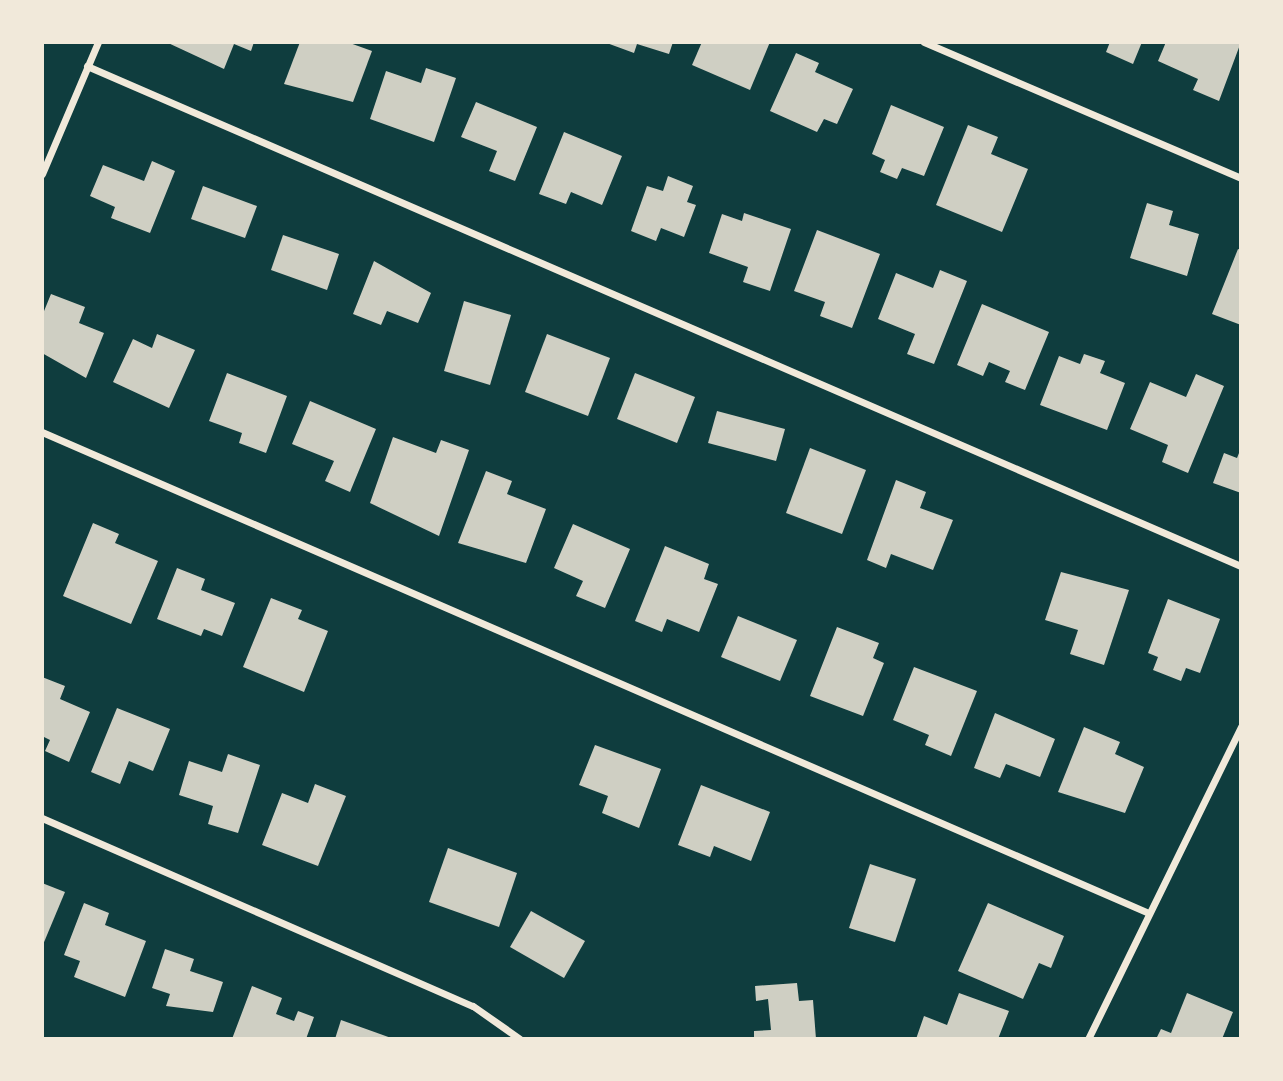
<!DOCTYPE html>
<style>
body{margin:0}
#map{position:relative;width:1283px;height:1081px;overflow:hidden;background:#0f3d3e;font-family:"Sofia Sans Condensed",sans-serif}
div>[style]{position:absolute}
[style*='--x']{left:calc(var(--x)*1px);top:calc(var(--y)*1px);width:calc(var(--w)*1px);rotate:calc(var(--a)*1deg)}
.building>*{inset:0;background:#cfcfc3}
.minor>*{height:7px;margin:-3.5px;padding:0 3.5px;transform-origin:3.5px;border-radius:3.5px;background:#f1e9da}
span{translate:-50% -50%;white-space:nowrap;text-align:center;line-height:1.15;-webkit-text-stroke:6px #f1e9da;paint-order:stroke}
.frame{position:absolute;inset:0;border:44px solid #f1e9da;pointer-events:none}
</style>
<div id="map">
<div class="building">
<i style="clip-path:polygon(166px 42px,254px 42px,251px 51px,234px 44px,224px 69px)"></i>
<i style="clip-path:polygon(300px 42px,347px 42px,372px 51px,353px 102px,284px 84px)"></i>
<i style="clip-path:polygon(604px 42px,673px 42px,669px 54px,637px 44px,634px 53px)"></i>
<i style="clip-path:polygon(702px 42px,770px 42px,750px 90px,692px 65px)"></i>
<i style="clip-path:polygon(1110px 42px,1142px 42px,1133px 64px,1106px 52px)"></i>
<i style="clip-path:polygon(1166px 42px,1241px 42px,1219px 101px,1193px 90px,1198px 79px,1158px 61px)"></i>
<i style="clip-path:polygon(796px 53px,819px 63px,815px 72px,853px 89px,837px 124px,824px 119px,817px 132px,770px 111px)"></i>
<i style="clip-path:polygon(426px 68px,456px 78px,434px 142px,370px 119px,386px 71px,421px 83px)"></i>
<i style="clip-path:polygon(476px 102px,537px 127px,515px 181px,489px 171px,497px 151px,461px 137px)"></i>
<i style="clip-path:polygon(891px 105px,944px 127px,924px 176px,902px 168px,897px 179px,880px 172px,885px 160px,872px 154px)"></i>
<i style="clip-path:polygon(968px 125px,998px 137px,991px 154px,1028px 169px,1002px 232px,936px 205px)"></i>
<i style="clip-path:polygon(564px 132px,622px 156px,602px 205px,571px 192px,566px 204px,539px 194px)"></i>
<i style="clip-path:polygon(152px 161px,175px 171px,150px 233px,111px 218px,115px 207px,90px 196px,103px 165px,144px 181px)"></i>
<i style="clip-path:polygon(668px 176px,693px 186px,687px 202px,696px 205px,684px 237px,661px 228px,656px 241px,631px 231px,647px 186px,663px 191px)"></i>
<i style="clip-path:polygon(203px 186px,257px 206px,245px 238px,191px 219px)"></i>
<i style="clip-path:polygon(1147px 203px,1173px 211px,1169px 225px,1199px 234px,1187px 276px,1130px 258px)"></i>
<i style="clip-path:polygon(744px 213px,791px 229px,770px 291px,743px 282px,748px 267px,709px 253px,722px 214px,742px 221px)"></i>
<i style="clip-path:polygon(817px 230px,880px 254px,852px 328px,820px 316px,825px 302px,794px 291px)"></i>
<i style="clip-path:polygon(283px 235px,339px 254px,327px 290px,271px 270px)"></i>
<i style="clip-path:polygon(1238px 249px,1241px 250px,1241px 325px,1212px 314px)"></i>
<i style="clip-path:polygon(374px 261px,431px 293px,418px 323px,387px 311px,381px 325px,353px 314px)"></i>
<i style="clip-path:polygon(940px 270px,967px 281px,934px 364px,907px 354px,915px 334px,878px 319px,896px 273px,933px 288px)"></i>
<i style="clip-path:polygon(51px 294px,85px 307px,79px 323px,104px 333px,86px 378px,42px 353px,42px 316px)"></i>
<i style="clip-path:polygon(464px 301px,511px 315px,490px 385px,444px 371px)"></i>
<i style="clip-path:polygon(982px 304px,1049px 332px,1025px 390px,1005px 382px,1010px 371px,989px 362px,983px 376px,957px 365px)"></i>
<i style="clip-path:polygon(157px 334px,195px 350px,169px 408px,113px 382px,133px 339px,152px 348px)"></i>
<i style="clip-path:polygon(547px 334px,610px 358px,588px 416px,525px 392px)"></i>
<i style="clip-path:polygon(1084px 354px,1105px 361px,1100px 373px,1125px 383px,1107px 430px,1040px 405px,1059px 356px,1080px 364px)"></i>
<i style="clip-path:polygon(227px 373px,287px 396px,266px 453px,239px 443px,242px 433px,209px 421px)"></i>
<i style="clip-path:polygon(635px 373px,695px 397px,677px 443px,617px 419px)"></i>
<i style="clip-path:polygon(1196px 374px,1224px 386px,1188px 473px,1162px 462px,1168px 445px,1130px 429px,1150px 382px,1186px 397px)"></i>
<i style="clip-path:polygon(310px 401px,376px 429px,350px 492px,325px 481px,334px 461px,292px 444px)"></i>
<i style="clip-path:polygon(717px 411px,785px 429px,776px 461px,708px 443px)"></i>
<i style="clip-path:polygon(393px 437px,436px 453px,441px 440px,469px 450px,439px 536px,370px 503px)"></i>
<i style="clip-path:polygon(810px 448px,866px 470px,842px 534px,786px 513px)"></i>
<i style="clip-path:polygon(1241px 448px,1241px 493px,1213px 483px,1224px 453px,1237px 458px)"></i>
<i style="clip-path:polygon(486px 471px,512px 481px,507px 494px,546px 509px,526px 563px,458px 543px)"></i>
<i style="clip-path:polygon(896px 480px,926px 492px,920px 508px,953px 520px,933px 570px,891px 554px,886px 568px,867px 560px)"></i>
<i style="clip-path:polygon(93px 523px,119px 534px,115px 543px,158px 561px,131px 624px,63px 596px)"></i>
<i style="clip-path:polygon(573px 524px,630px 549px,605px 608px,576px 596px,583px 581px,554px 568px)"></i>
<i style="clip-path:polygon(665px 546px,709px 564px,704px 579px,718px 584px,699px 632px,667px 619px,662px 632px,635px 621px)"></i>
<i style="clip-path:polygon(177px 568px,205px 579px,201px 590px,235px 603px,222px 636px,204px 629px,201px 636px,157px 619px)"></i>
<i style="clip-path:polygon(1061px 572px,1129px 590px,1104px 665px,1070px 654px,1078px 630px,1045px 620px)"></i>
<i style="clip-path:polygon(271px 598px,302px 610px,298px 619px,328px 631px,304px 692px,243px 667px)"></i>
<i style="clip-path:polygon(1168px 599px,1220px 619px,1200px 673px,1186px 668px,1181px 681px,1153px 670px,1158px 657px,1148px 653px)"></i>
<i style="clip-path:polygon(738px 616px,797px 640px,780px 681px,721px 657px)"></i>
<i style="clip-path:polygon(837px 627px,879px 643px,873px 658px,884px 663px,863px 716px,810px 696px)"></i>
<i style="clip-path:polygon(914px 667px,977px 691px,951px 756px,925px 745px,929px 735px,893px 720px)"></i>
<i style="clip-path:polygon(42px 677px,65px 686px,60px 699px,90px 712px,69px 762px,45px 751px,50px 740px,42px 736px)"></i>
<i style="clip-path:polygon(117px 708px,170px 729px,153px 771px,129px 761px,120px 784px,91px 772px)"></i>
<i style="clip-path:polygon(995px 713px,1055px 739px,1040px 777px,1006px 764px,1000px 778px,974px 768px)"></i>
<i style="clip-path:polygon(1084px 727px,1120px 742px,1115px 754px,1144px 767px,1125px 813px,1058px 792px)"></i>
<i style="clip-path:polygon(595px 745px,661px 769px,639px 828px,602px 813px,608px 796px,579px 785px)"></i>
<i style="clip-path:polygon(228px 754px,260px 765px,238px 833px,208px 824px,213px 806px,179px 795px,189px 761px,222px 772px)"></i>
<i style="clip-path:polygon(315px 784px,346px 796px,318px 866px,262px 845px,282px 793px,308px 803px)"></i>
<i style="clip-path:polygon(701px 785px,770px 812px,751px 861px,714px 846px,710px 857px,678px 845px)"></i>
<i style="clip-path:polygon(448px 848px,517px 873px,499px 927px,429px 902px)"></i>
<i style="clip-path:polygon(870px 864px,916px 879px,895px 942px,849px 928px)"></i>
<i style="clip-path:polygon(42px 883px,65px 892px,42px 947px)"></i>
<i style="clip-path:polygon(84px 903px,109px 913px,105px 925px,146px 941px,125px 997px,74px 977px,80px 961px,64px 955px)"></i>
<i style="clip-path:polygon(988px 903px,1064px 936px,1051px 968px,1039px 963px,1023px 999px,958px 971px)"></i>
<i style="clip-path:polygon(531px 911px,585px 941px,564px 978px,510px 947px)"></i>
<i style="clip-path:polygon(165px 949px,194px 959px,190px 971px,223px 982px,213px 1012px,166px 1006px,170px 994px,152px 988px)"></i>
<i style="clip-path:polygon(797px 983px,799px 1001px,813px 1000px,816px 1039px,754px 1039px,754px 1031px,771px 1030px,768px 999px,756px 1001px,755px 986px)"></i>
<i style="clip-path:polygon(252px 986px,282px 998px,276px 1014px,294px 1021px,298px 1011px,314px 1017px,306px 1039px,232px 1039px)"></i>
<i style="clip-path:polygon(959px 993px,1009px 1011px,998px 1039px,916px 1039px,924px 1016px,947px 1025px)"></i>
<i style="clip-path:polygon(1187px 993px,1233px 1012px,1222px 1039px,1156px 1039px,1161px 1029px,1171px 1033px)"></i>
<i style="clip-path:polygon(341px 1020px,394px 1039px,335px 1039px)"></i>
</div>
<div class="minor">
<i style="--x:924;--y:42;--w:345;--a:23.2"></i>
<i style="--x:87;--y:66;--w:1258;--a:23.43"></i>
<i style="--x:42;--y:174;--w:143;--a:-67"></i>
<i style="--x:42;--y:432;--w:1207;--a:23.49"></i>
<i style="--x:42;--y:818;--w:470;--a:23.6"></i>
<i style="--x:473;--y:1006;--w:57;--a:35.1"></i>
<i style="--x:1088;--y:1039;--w:348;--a:-63.9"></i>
</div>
<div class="frame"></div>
</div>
